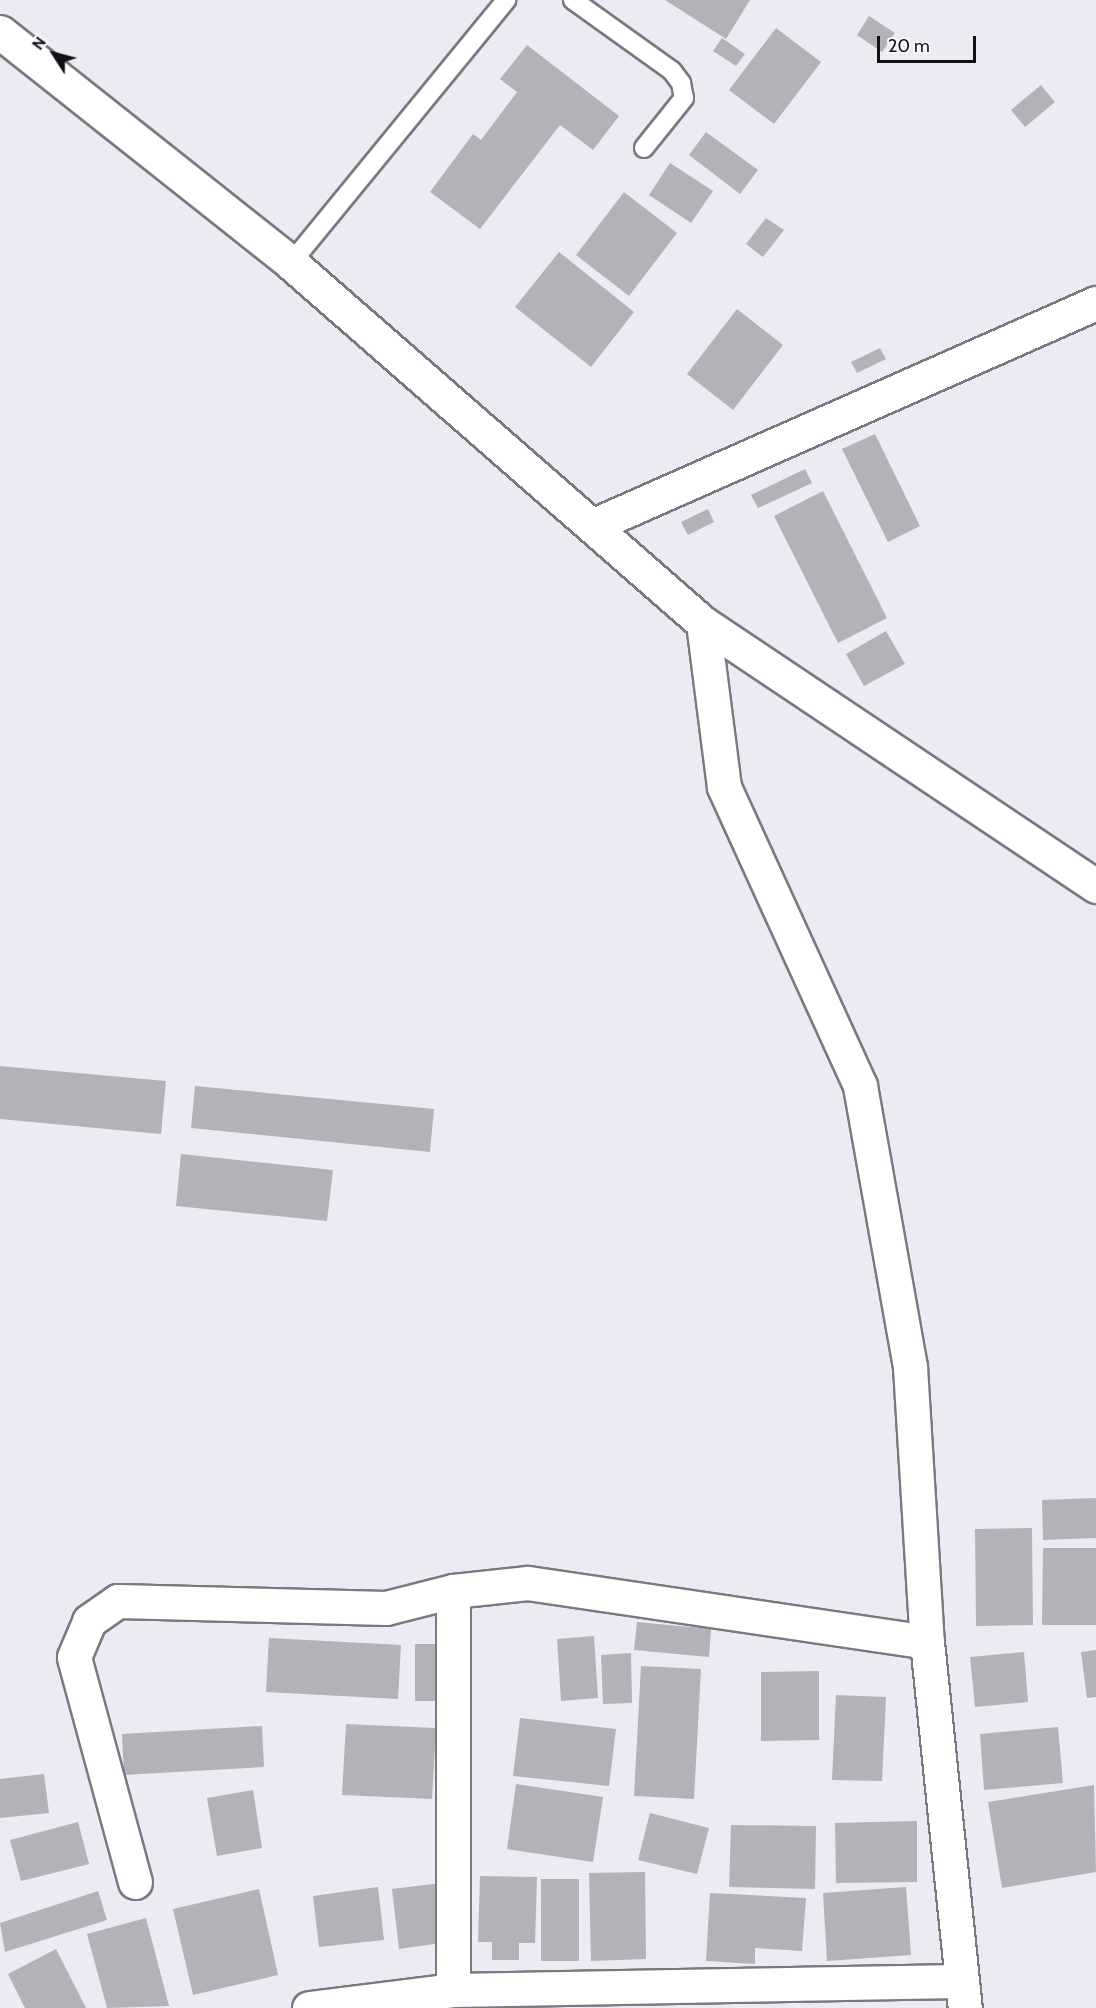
<!DOCTYPE html>
<style>
body{margin:0}
#map{position:relative;width:1096px;height:2008px;overflow:hidden;background:#eceaf3;font-family:Cabin,sans-serif}
div>[style]{position:absolute}
[style*='--x']{left:calc(var(--x)*1px);top:calc(var(--y)*1px);width:calc(var(--w)*1px);rotate:calc(var(--a)*1deg)}
.building>*{inset:0;background:#b4b1b9}
.roads{filter:drop-shadow(2px 0 #7b7980) drop-shadow(-2px 0 #7b7980) drop-shadow(0 2px #7b7980) drop-shadow(0 -2px #7b7980)}
.service>*{height:18px;margin:-9px;padding:0 9px;transform-origin:9px;border-radius:9px;background:#fff}
.minor>*{height:33px;margin:-16.5px;padding:0 16.5px;transform-origin:16.5px;border-radius:16.5px;background:#fff}
span{translate:-50% -50%;white-space:nowrap;text-align:center;line-height:1.15;-webkit-text-stroke:4.5px #faf8fe;paint-order:stroke}
.north{position:absolute;left:24px;top:24px;width:60px;height:60px;-webkit-text-stroke:4px #faf8fe;paint-order:stroke;rotate:306deg;font-size:16px;font-weight:700;line-height:24px;text-align:center;color:#121114}
.north::after{content:'';display:block;margin:auto;width:21px;height:27px;background:#121114;clip-path:polygon(50% 0,100% 100%,50% 72%,0 100%)}
.scale{position:absolute;left:877px;top:36px;width:99px;height:27px;box-sizing:border-box;border:3px solid #121114;border-top:0;padding-left:8px;font-size:18px;line-height:21px;white-space:nowrap;color:#121114;-webkit-text-stroke:4px #faf8fe;paint-order:stroke}
</style>
<div id="map">
<div class="building">
<i style="clip-path:polygon(665px 0,750px 0,726px 39px)"></i>
<i style="clip-path:polygon(869px 16px,895px 33px,882px 52px,857px 35px)"></i>
<i style="clip-path:polygon(776px 28px,821px 62px,774px 124px,729px 90px)"></i>
<i style="clip-path:polygon(722px 38px,745px 54px,736px 66px,713px 51px)"></i>
<i style="clip-path:polygon(527px 45px,619px 116px,593px 150px,560px 125px,480px 229px,430px 192px,473px 134px,481px 140px,517px 92px,500px 79px)"></i>
<i style="clip-path:polygon(1041px 85px,1055px 102px,1025px 127px,1011px 110px)"></i>
<i style="clip-path:polygon(706px 132px,758px 170px,740px 194px,689px 155px)"></i>
<i style="clip-path:polygon(670px 163px,713px 191px,691px 223px,649px 195px)"></i>
<i style="clip-path:polygon(624px 192px,677px 233px,629px 296px,576px 255px)"></i>
<i style="clip-path:polygon(766px 218px,784px 230px,763px 257px,746px 244px)"></i>
<i style="clip-path:polygon(559px 252px,634px 312px,591px 367px,515px 307px)"></i>
<i style="clip-path:polygon(737px 309px,783px 345px,733px 410px,687px 374px)"></i>
<i style="clip-path:polygon(880px 348px,886px 359px,857px 373px,851px 362px)"></i>
<i style="clip-path:polygon(875px 434px,920px 526px,888px 542px,842px 449px)"></i>
<i style="clip-path:polygon(805px 469px,812px 483px,758px 508px,751px 495px)"></i>
<i style="clip-path:polygon(823px 491px,887px 618px,838px 643px,774px 516px)"></i>
<i style="clip-path:polygon(708px 509px,714px 522px,688px 535px,681px 522px)"></i>
<i style="clip-path:polygon(886px 631px,905px 664px,864px 686px,846px 654px)"></i>
<i style="clip-path:polygon(0 1066px,166px 1081px,161px 1134px,0 1119px)"></i>
<i style="clip-path:polygon(195px 1086px,434px 1109px,430px 1152px,191px 1128px)"></i>
<i style="clip-path:polygon(181px 1154px,333px 1170px,327px 1221px,176px 1206px)"></i>
<i style="clip-path:polygon(1096px 1498px,1096px 1538px,1043px 1540px,1042px 1500px)"></i>
<i style="clip-path:polygon(1032px 1528px,1033px 1625px,976px 1626px,975px 1529px)"></i>
<i style="clip-path:polygon(1043px 1548px,1096px 1548px,1096px 1625px,1042px 1625px)"></i>
<i style="clip-path:polygon(637px 1622px,711px 1629px,709px 1657px,634px 1650px)"></i>
<i style="clip-path:polygon(594px 1636px,598px 1698px,561px 1701px,557px 1639px)"></i>
<i style="clip-path:polygon(269px 1638px,401px 1645px,398px 1699px,266px 1692px)"></i>
<i style="clip-path:polygon(415px 1644px,440px 1644px,440px 1701px,415px 1701px)"></i>
<i style="clip-path:polygon(1096px 1650px,1096px 1697px,1087px 1698px,1081px 1652px)"></i>
<i style="clip-path:polygon(1024px 1652px,1028px 1702px,975px 1707px,970px 1657px)"></i>
<i style="clip-path:polygon(631px 1653px,632px 1703px,603px 1704px,601px 1655px)"></i>
<i style="clip-path:polygon(641px 1666px,701px 1669px,694px 1799px,634px 1796px)"></i>
<i style="clip-path:polygon(819px 1671px,819px 1740px,761px 1741px,761px 1672px)"></i>
<i style="clip-path:polygon(836px 1695px,886px 1697px,882px 1781px,832px 1780px)"></i>
<i style="clip-path:polygon(520px 1718px,616px 1729px,609px 1786px,513px 1776px)"></i>
<i style="clip-path:polygon(346px 1724px,436px 1728px,432px 1799px,342px 1795px)"></i>
<i style="clip-path:polygon(262px 1726px,264px 1767px,124px 1775px,122px 1734px)"></i>
<i style="clip-path:polygon(1058px 1727px,1063px 1783px,984px 1790px,980px 1734px)"></i>
<i style="clip-path:polygon(44px 1774px,49px 1813px,0 1818px,0 1779px)"></i>
<i style="clip-path:polygon(516px 1784px,603px 1797px,593px 1862px,507px 1849px)"></i>
<i style="clip-path:polygon(1094px 1785px,1096px 1872px,1002px 1888px,988px 1802px)"></i>
<i style="clip-path:polygon(253px 1790px,262px 1848px,217px 1856px,207px 1798px)"></i>
<i style="clip-path:polygon(650px 1813px,709px 1828px,697px 1874px,638px 1860px)"></i>
<i style="clip-path:polygon(917px 1821px,917px 1882px,836px 1883px,835px 1823px)"></i>
<i style="clip-path:polygon(78px 1822px,89px 1864px,21px 1881px,10px 1840px)"></i>
<i style="clip-path:polygon(731px 1825px,816px 1826px,815px 1889px,729px 1887px)"></i>
<i style="clip-path:polygon(645px 1872px,646px 1959px,591px 1961px,589px 1873px)"></i>
<i style="clip-path:polygon(480px 1876px,537px 1877px,535px 1943px,519px 1943px,519px 1960px,492px 1960px,492px 1942px,478px 1942px)"></i>
<i style="clip-path:polygon(541px 1879px,579px 1879px,579px 1961px,541px 1961px)"></i>
<i style="clip-path:polygon(441px 1883px,448px 1942px,399px 1949px,392px 1889px)"></i>
<i style="clip-path:polygon(378px 1887px,384px 1940px,319px 1947px,313px 1896px)"></i>
<i style="clip-path:polygon(906px 1887px,911px 1955px,827px 1961px,823px 1893px)"></i>
<i style="clip-path:polygon(259px 1889px,278px 1975px,193px 1995px,173px 1909px)"></i>
<i style="clip-path:polygon(98px 1891px,107px 1920px,5px 1952px,0 1923px)"></i>
<i style="clip-path:polygon(710px 1893px,806px 1898px,802px 1951px,755px 1948px,755px 1964px,706px 1961px)"></i>
<i style="clip-path:polygon(146px 1918px,169px 2006px,107px 2008px,87px 1934px)"></i>
<i style="clip-path:polygon(56px 1949px,86px 2008px,25px 2008px,8px 1974px)"></i>
</div>
<div class="roads">
<div class="service">
<i style="--x:573;--y:0;--w:122;--a:35.6"></i>
<i style="--x:672;--y:71;--w:15;--a:53"></i>
<i style="--x:681;--y:83;--w:15;--a:79"></i>
<i style="--x:684;--y:98;--w:64;--a:128.7"></i>
<i style="--x:291;--y:263;--w:340;--a:-50.7"></i>
</div>
<div class="minor">
<i style="--x:0;--y:32;--w:372;--a:38.4"></i>
<i style="--x:291;--y:263;--w:547;--a:41.15"></i>
<i style="--x:703;--y:623;--w:473;--a:33.8"></i>
<i style="--x:594;--y:525;--w:549;--a:-23.86"></i>
<i style="--x:703;--y:623;--w:165;--a:82.7"></i>
<i style="--x:724;--y:787;--w:328;--a:65.5"></i>
<i style="--x:860;--y:1086;--w:285;--a:79.9"></i>
<i style="--x:910;--y:1367;--w:276;--a:86.5"></i>
<i style="--x:927;--y:1642;--w:368;--a:84.1"></i>
<i style="--x:135;--y:1882;--w:233;--a:-105.2"></i>
<i style="--x:74;--y:1657;--w:39;--a:-67"></i>
<i style="--x:89;--y:1621;--w:35;--a:-35"></i>
<i style="--x:118;--y:1601;--w:268;--a:1.5"></i>
<i style="--x:386;--y:1608;--w:69;--a:-14.2"></i>
<i style="--x:453;--y:1591;--w:75;--a:-6.1"></i>
<i style="--x:528;--y:1583;--w:403;--a:8.4"></i>
<i style="--x:453;--y:1990;--w:507;--a:-1.02"></i>
<i style="--x:309;--y:2008;--w:145;--a:-7.1"></i>
<i style="--x:453;--y:1990;--w:399;--a:-90"></i>
</div>
</div>
<div class="north">N</div>
<div class="scale">20 m</div>
</div>
